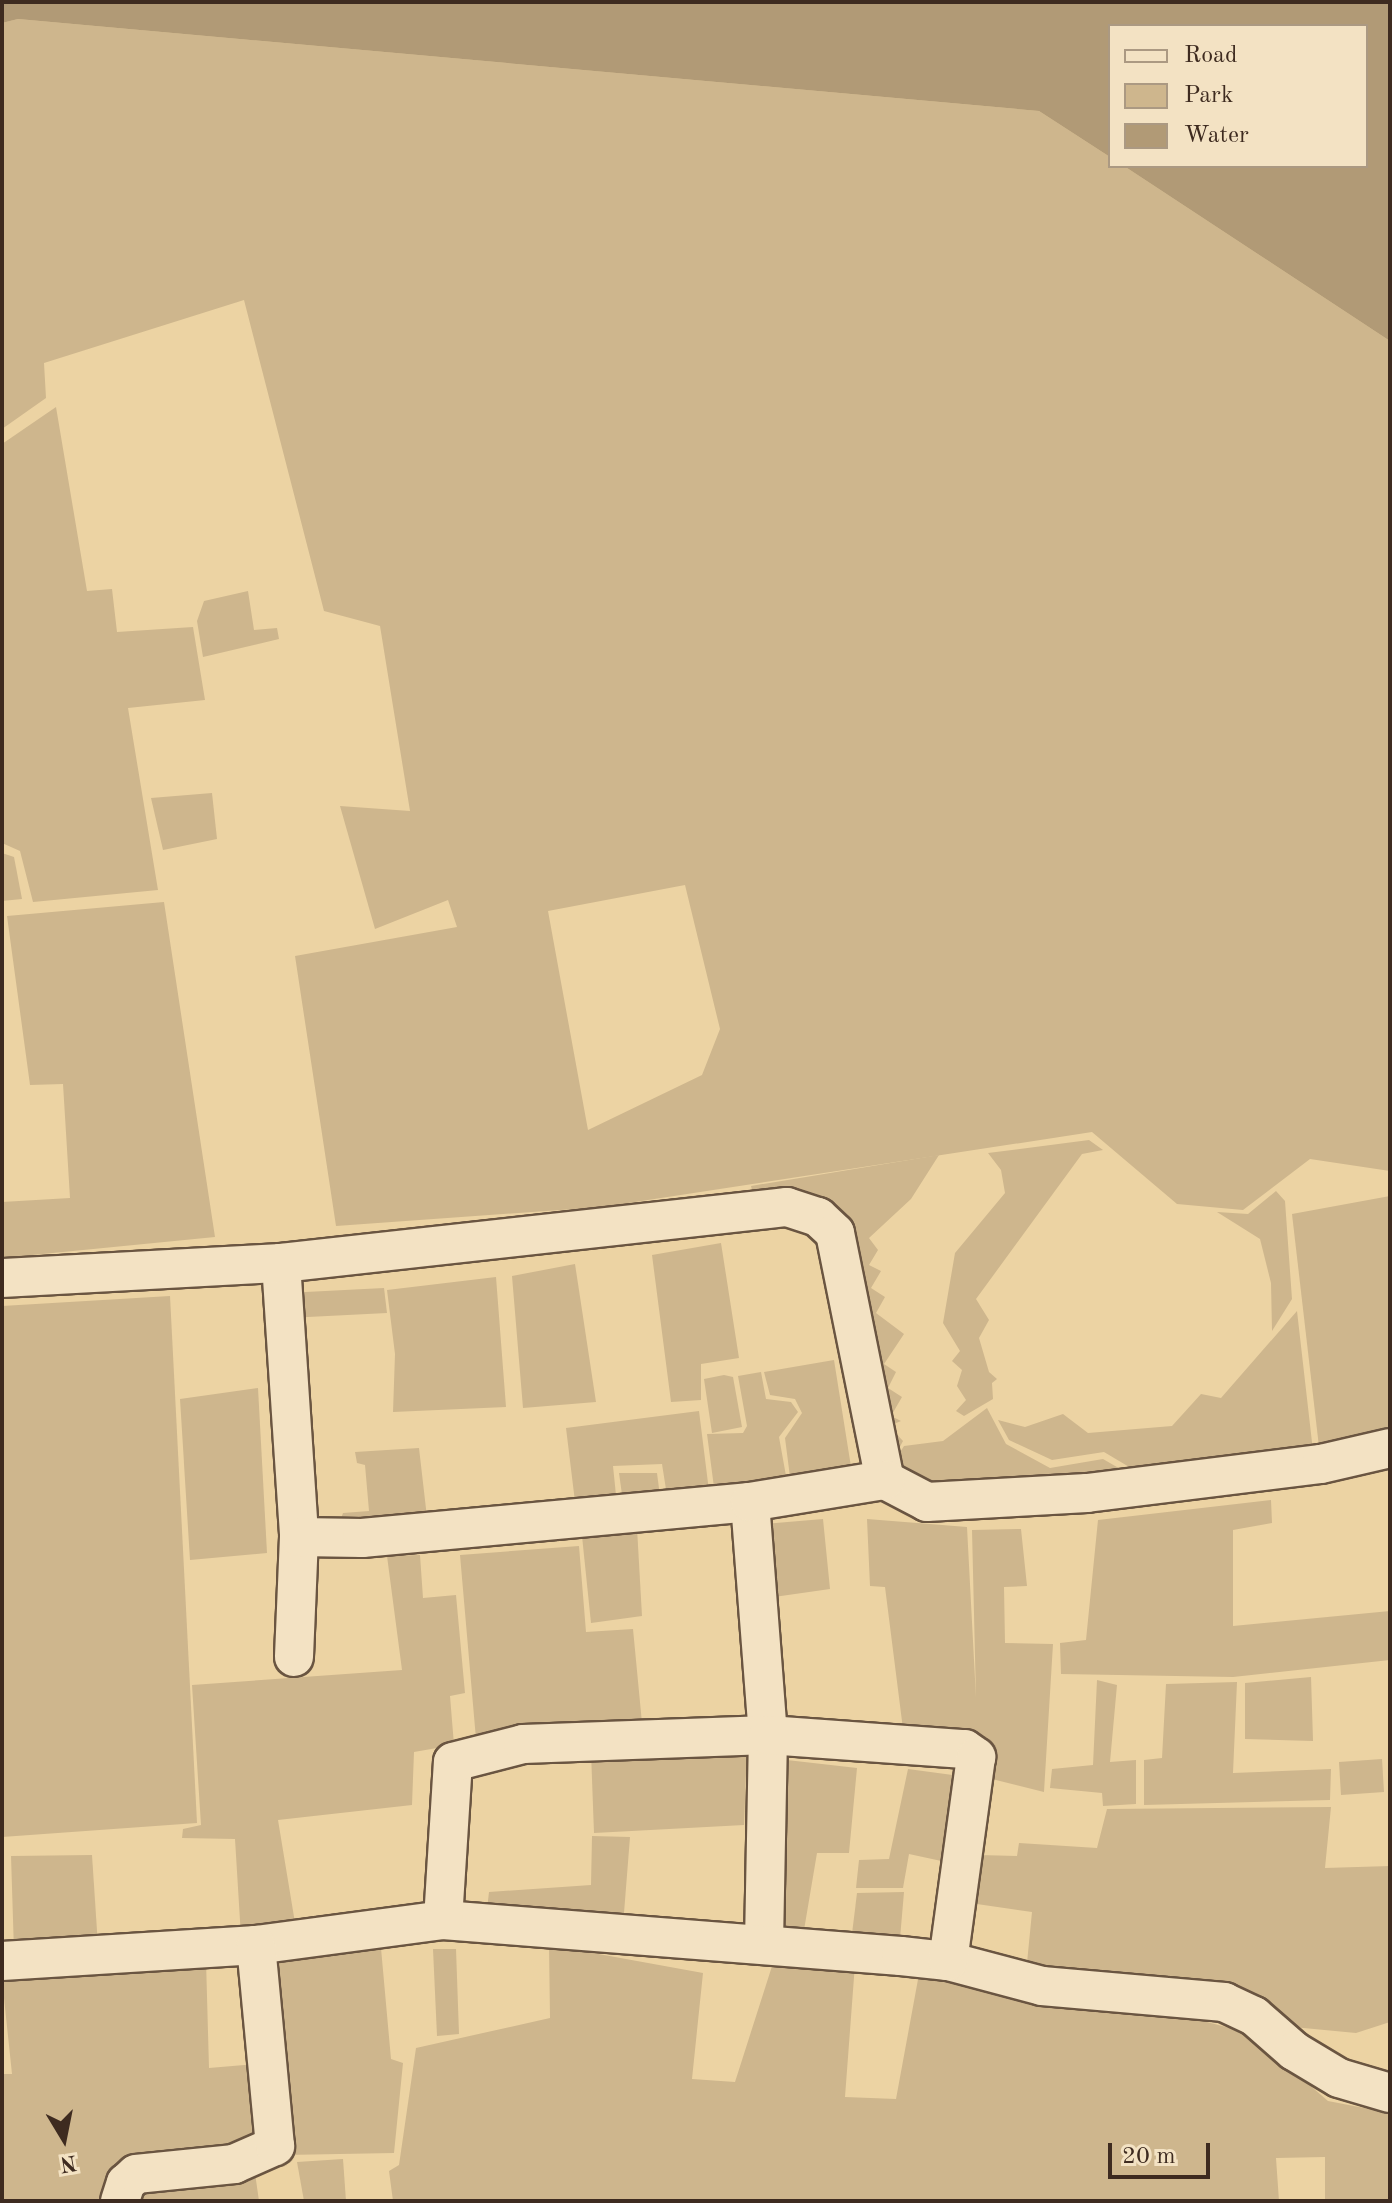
<!DOCTYPE html>
<style>
body{margin:0}
#map{position:relative;width:1392px;height:2203px;overflow:hidden;background:#ecd3a3;font-family:"Old Standard TT",serif}
div>[style]{position:absolute}
[style*='--x']{left:calc(var(--x)*1px);top:calc(var(--y)*1px);width:calc(var(--w)*1px);rotate:calc(var(--a)*1deg)}
.green>*{inset:0;background:#ceb68d}
.water>*{inset:0;background:#b19a76}
.roads{filter:drop-shadow(2px 0 #6a5541) drop-shadow(-2px 0 #6a5541) drop-shadow(0 2px #6a5541) drop-shadow(0 -2px #6a5541)}
.minor>*{height:38px;margin:-19px;padding:0 19px;transform-origin:19px;border-radius:19px;background:#f3e2c3}
span{translate:-50% -50%;white-space:nowrap;text-align:center;line-height:1.15;-webkit-text-stroke:6px #f3e2c3;paint-order:stroke}
.frame{position:absolute;inset:0;border:4px solid #3e2b20;pointer-events:none}
.legend{position:absolute;left:1108px;top:24px;width:260px;height:144px;box-sizing:border-box;background:#f3e2c3;border:2px solid #ab9982;margin:0;padding:10px 14px;list-style:none;font-size:24px;color:#3e2b20}
.legend li{display:flex;align-items:center;gap:16px;height:40px}
.legend b{width:40px;border:2px solid #ab9982}
.north{position:absolute;left:24px;top:2099px;width:80px;height:80px;-webkit-text-stroke:6px #f3e2c3;paint-order:stroke;rotate:170deg;font-size:22px;font-weight:700;line-height:32px;text-align:center;color:#3e2b20}
.north::after{content:'';display:block;margin:auto;width:28px;height:36px;background:#3e2b20;clip-path:polygon(50% 0,100% 100%,50% 72%,0 100%)}
.scale{position:absolute;left:1108px;top:2143px;width:102px;height:36px;box-sizing:border-box;border:4px solid #3e2b20;border-top:0;padding-left:10px;font-size:24px;line-height:28px;white-space:nowrap;color:#3e2b20;-webkit-text-stroke:6px #f3e2c3;paint-order:stroke}
</style>
<div id="map">
<div class="green">
<i style="clip-path:polygon(evenodd,18px 19px,1039px 111px,1110px 157px,1110px 166px,1124px 166px,1390px 341px,1390px 1171px,1310px 1159px,1243px 1210px,1177px 1204px,1092px 1132px,602px 1207px,336px 1226px,295px 956px,457px 927px,448px 900px,375px 929px,340px 806px,410px 811px,380px 626px,324px 611px,244px 300px,44px 363px,46px 398px,2px 429px,2px 23px,18px 19px,685px 885px,720px 1029px,702px 1075px,588px 1130px,548px 911px,685px 885px)"></i>
<i style="clip-path:polygon(56px 407px,87px 591px,112px 589px,117px 632px,193px 627px,205px 700px,128px 708px,158px 890px,33px 902px,20px 851px,2px 843px,2px 444px)"></i>
<i style="clip-path:polygon(248px 591px,254px 630px,277px 628px,279px 639px,203px 657px,197px 621px,204px 601px)"></i>
<i style="clip-path:polygon(212px 793px,217px 839px,163px 850px,151px 798px)"></i>
<i style="clip-path:polygon(2px 853px,14px 857px,22px 899px,2px 901px)"></i>
<i style="clip-path:polygon(164px 902px,215px 1237px,2px 1258px,2px 1202px,70px 1198px,63px 1084px,30px 1085px,7px 916px)"></i>
<i style="clip-path:polygon(1089px 1140px,1103px 1150px,1082px 1154px,976px 1299px,989px 1320px,979px 1338px,989px 1372px,997px 1379px,992px 1383px,993px 1399px,964px 1416px,956px 1411px,966px 1400px,957px 1386px,962px 1370px,952px 1361px,960px 1351px,943px 1323px,955px 1253px,1005px 1193px,1001px 1170px,988px 1153px)"></i>
<i style="clip-path:polygon(939px 1155px,911px 1199px,869px 1238px,878px 1250px,869px 1265px,881px 1271px,871px 1288px,885px 1297px,876px 1313px,904px 1334px,884px 1364px,896px 1372px,888px 1388px,902px 1397px,891px 1416px,901px 1421px,889px 1426px,903px 1441px,888px 1469px,844px 1235px,753px 1194px,751px 1186px)"></i>
<i style="clip-path:polygon(1276px 1191px,1285px 1201px,1292px 1299px,1272px 1331px,1271px 1283px,1260px 1239px,1217px 1212px,1248px 1214px)"></i>
<i style="clip-path:polygon(1390px 1196px,1390px 1448px,1321px 1464px,1292px 1214px)"></i>
<i style="clip-path:polygon(721px 1243px,739px 1358px,701px 1364px,701px 1400px,671px 1402px,652px 1255px)"></i>
<i style="clip-path:polygon(575px 1264px,596px 1402px,523px 1408px,512px 1276px)"></i>
<i style="clip-path:polygon(496px 1277px,506px 1407px,393px 1412px,395px 1354px,387px 1290px)"></i>
<i style="clip-path:polygon(384px 1288px,387px 1313px,288px 1318px,286px 1293px)"></i>
<i style="clip-path:polygon(170px 1296px,197px 1823px,2px 1837px,2px 1306px)"></i>
<i style="clip-path:polygon(1297px 1311px,1313px 1451px,1141px 1474px,1104px 1452px,1052px 1460px,1009px 1440px,998px 1420px,1025px 1427px,1063px 1414px,1088px 1433px,1172px 1426px,1201px 1394px,1221px 1398px)"></i>
<i style="clip-path:polygon(834px 1360px,852px 1473px,790px 1477px,785px 1438px,802px 1413px,795px 1399px,770px 1395px,764px 1372px)"></i>
<i style="clip-path:polygon(761px 1372px,766px 1399px,791px 1402px,798px 1412px,779px 1437px,788px 1487px,715px 1495px,707px 1434px,743px 1433px,747px 1426px,738px 1376px)"></i>
<i style="clip-path:polygon(724px 1375px,733px 1377px,742px 1427px,712px 1433px,704px 1379px)"></i>
<i style="clip-path:polygon(258px 1388px,267px 1553px,190px 1560px,180px 1399px)"></i>
<i style="clip-path:polygon(987px 1408px,1006px 1444px,1050px 1468px,1103px 1459px,1129px 1474px,928px 1496px,888px 1471px,904px 1446px,943px 1441px)"></i>
<i style="clip-path:polygon(699px 1411px,710px 1499px,668px 1502px,662px 1464px,613px 1466px,617px 1505px,576px 1510px,566px 1428px)"></i>
<i style="clip-path:polygon(419px 1448px,428px 1526px,337px 1530px,343px 1513px,369px 1511px,365px 1465px,357px 1463px,355px 1452px)"></i>
<i style="clip-path:polygon(619px 1473px,657px 1473px,661px 1504px,624px 1509px)"></i>
<i style="clip-path:polygon(1271px 1500px,1272px 1523px,1233px 1530px,1233px 1626px,1390px 1611px,1390px 1660px,1233px 1677px,1061px 1674px,1060px 1643px,1086px 1640px,1098px 1520px)"></i>
<i style="clip-path:polygon(823px 1519px,830px 1589px,767px 1598px,764px 1524px)"></i>
<i style="clip-path:polygon(867px 1519px,967px 1527px,976px 1698px,972px 1530px,1021px 1529px,1027px 1586px,1004px 1587px,1005px 1643px,1053px 1644px,1044px 1792px,984px 1777px,904px 1737px,885px 1587px,870px 1586px)"></i>
<i style="clip-path:polygon(637px 1528px,642px 1616px,591px 1623px,582px 1536px)"></i>
<i style="clip-path:polygon(579px 1546px,586px 1632px,633px 1629px,642px 1723px,476px 1739px,460px 1555px)"></i>
<i style="clip-path:polygon(420px 1555px,423px 1598px,456px 1595px,465px 1693px,450px 1696px,454px 1745px,414px 1752px,412px 1805px,278px 1820px,297px 1935px,241px 1937px,235px 1839px,182px 1838px,183px 1829px,201px 1825px,192px 1685px,402px 1670px,387px 1556px)"></i>
<i style="clip-path:polygon(1311px 1677px,1313px 1741px,1245px 1739px,1245px 1683px)"></i>
<i style="clip-path:polygon(1097px 1680px,1117px 1685px,1110px 1762px,1136px 1760px,1136px 1804px,1103px 1806px,1102px 1793px,1050px 1788px,1052px 1769px,1093px 1765px)"></i>
<i style="clip-path:polygon(1237px 1682px,1233px 1773px,1331px 1769px,1330px 1800px,1144px 1805px,1144px 1760px,1162px 1758px,1166px 1684px)"></i>
<i style="clip-path:polygon(747px 1748px,744px 1825px,594px 1833px,591px 1752px)"></i>
<i style="clip-path:polygon(778px 1759px,857px 1768px,849px 1853px,817px 1853px,803px 1936px,769px 1935px)"></i>
<i style="clip-path:polygon(1382px 1759px,1384px 1792px,1341px 1795px,1339px 1762px)"></i>
<i style="clip-path:polygon(908px 1769px,960px 1776px,946px 1862px,909px 1854px,903px 1888px,856px 1888px,859px 1860px,889px 1859px)"></i>
<i style="clip-path:polygon(1331px 1807px,1325px 1868px,1390px 1866px,1390px 2022px,1356px 2033px,1293px 2027px,1026px 1973px,1032px 1912px,970px 1903px,979px 1855px,1017px 1856px,1019px 1843px,1097px 1848px,1107px 1809px)"></i>
<i style="clip-path:polygon(592px 1836px,630px 1837px,624px 1913px,486px 1918px,489px 1892px,591px 1885px)"></i>
<i style="clip-path:polygon(92px 1855px,98px 1946px,14px 1951px,11px 1856px)"></i>
<i style="clip-path:polygon(904px 1892px,899px 1950px,851px 1942px,857px 1893px)"></i>
<i style="clip-path:polygon(380px 1937px,391px 2059px,403px 2063px,394px 2153px,285px 2155px,263px 1955px)"></i>
<i style="clip-path:polygon(549px 1945px,703px 1973px,692px 2079px,735px 2082px,773px 1963px,855px 1964px,845px 2097px,896px 2099px,919px 1974px,1165px 2011px,1249px 2033px,1328px 2101px,1390px 2113px,1390px 2201px,1325px 2201px,1325px 2157px,1276px 2158px,1279px 2201px,393px 2201px,389px 2171px,399px 2165px,416px 2048px,550px 2018px)"></i>
<i style="clip-path:polygon(433px 1949px,456px 1949px,459px 2034px,437px 2036px)"></i>
<i style="clip-path:polygon(206px 1960px,209px 2068px,267px 2063px,275px 2146px,177px 2180px,255px 2173px,259px 2201px,2px 2201px,2px 2074px,12px 2074px,2px 1979px)"></i>
<i style="clip-path:polygon(343px 2159px,346px 2201px,304px 2201px,297px 2162px)"></i>
</div>
<div class="water">
<i style="clip-path:polygon(2px 2px,1390px 2px,1390px 341px,1124px 166px,1366px 166px,1366px 26px,1110px 26px,1110px 157px,1039px 111px,18px 19px,2px 23px)"></i>
</div>
<div class="roads">
<div class="minor">
<i style="--x:281;--y:1263;--w:275;--a:86.2"></i>
<i style="--x:299;--y:1537;--w:120;--a:92.4"></i>
<i style="--x:2;--y:1278;--w:279;--a:-3.1"></i>
<i style="--x:281;--y:1263;--w:509;--a:-6.32"></i>
<i style="--x:787;--y:1207;--w:33;--a:18"></i>
<i style="--x:818;--y:1217;--w:23;--a:43"></i>
<i style="--x:835;--y:1233;--w:252;--a:78.6"></i>
<i style="--x:885;--y:1480;--w:47;--a:27.6"></i>
<i style="--x:927;--y:1502;--w:160;--a:-3.2"></i>
<i style="--x:1087;--y:1493;--w:236;--a:-7.1"></i>
<i style="--x:1321;--y:1464;--w:71;--a:-13.1"></i>
<i style="--x:750;--y:1502;--w:234;--a:85.6"></i>
<i style="--x:768;--y:1735;--w:206;--a:91.1"></i>
<i style="--x:299;--y:1537;--w:63;--a:0.9"></i>
<i style="--x:362;--y:1538;--w:390;--a:-5.3"></i>
<i style="--x:750;--y:1502;--w:137;--a:-9.3"></i>
<i style="--x:443;--y:1920;--w:459;--a:4.5"></i>
<i style="--x:901;--y:1956;--w:47;--a:6.1"></i>
<i style="--x:948;--y:1961;--w:97;--a:14.9"></i>
<i style="--x:1042;--y:1986;--w:183;--a:5"></i>
<i style="--x:1224;--y:2002;--w:33;--a:25"></i>
<i style="--x:1254;--y:2016;--w:53;--a:41.2"></i>
<i style="--x:1294;--y:2051;--w:52;--a:31"></i>
<i style="--x:1339;--y:2078;--w:53;--a:16.4"></i>
<i style="--x:2;--y:1961;--w:255;--a:-3.6"></i>
<i style="--x:256;--y:1945;--w:189;--a:-7.6"></i>
<i style="--x:443;--y:1920;--w:158;--a:-86.4"></i>
<i style="--x:453;--y:1762;--w:72;--a:-14.4"></i>
<i style="--x:523;--y:1744;--w:245;--a:-2.1"></i>
<i style="--x:768;--y:1735;--w:197;--a:4.1"></i>
<i style="--x:965;--y:1749;--w:14;--a:36"></i>
<i style="--x:976;--y:1757;--w:206;--a:97.8"></i>
<i style="--x:120;--y:2201;--w:19;--a:-72"></i>
<i style="--x:126;--y:2183;--w:13;--a:-42"></i>
<i style="--x:136;--y:2174;--w:99;--a:-5.8"></i>
<i style="--x:234;--y:2164;--w:45;--a:-23.7"></i>
<i style="--x:275;--y:2146;--w:202;--a:-95.4"></i>
</div>
</div>
<div class="frame"></div>
<ul class="legend">
<li><b style="height:10px;background:#f3e2c3"></b>Road</li>
<li><b style="height:22px;background:#ceb68d"></b>Park</li>
<li><b style="height:22px;background:#b19a76"></b>Water</li>
</ul>
<div class="north">N</div>
<div class="scale">20 m</div>
</div>
